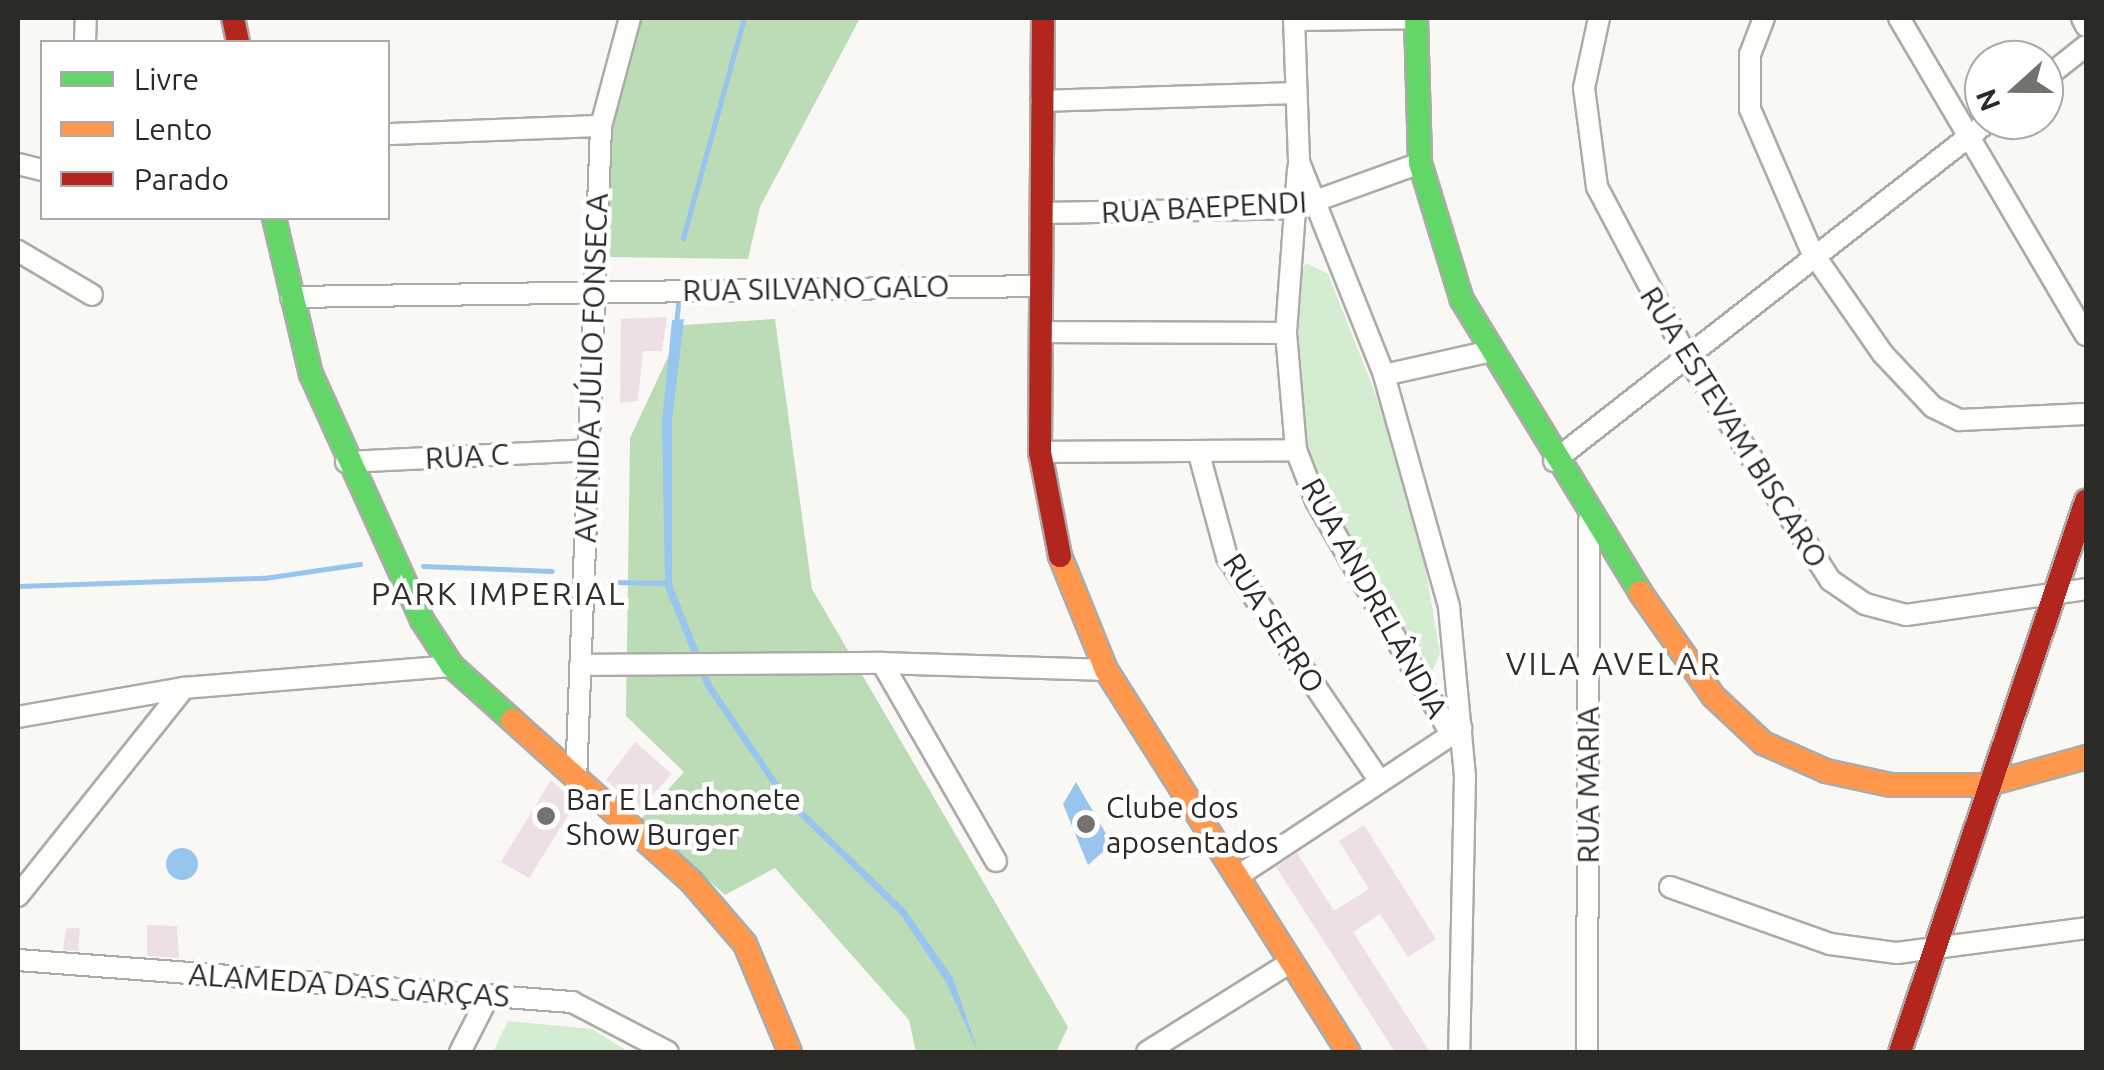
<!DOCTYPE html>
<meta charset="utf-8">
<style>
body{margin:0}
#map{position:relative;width:2104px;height:1070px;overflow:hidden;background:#faf8f4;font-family:Ubuntu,sans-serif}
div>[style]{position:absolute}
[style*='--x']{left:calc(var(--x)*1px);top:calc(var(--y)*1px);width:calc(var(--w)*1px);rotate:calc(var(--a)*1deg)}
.green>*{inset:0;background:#d4ecd0}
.forest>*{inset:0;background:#bbdcb7}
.water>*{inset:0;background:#98c5ee}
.round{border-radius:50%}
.stream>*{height:5px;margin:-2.5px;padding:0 2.5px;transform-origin:2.5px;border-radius:2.5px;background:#98c5ee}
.building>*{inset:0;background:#eedfe7}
.roads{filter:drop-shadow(2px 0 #acaba8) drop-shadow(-2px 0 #acaba8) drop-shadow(0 2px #acaba8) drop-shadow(0 -2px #acaba8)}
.street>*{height:20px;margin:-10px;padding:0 10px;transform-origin:10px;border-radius:10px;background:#fefefd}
.fast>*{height:22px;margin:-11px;padding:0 11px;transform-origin:11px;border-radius:11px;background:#63d668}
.slow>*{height:22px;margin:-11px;padding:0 11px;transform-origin:11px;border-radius:11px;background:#ff974d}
.jam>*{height:22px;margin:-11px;padding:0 11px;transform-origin:11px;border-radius:11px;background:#b3261e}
.dots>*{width:28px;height:28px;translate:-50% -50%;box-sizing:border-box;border:5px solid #fff;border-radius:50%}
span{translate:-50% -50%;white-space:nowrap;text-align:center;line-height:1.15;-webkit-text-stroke:9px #fff;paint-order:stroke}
.street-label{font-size:30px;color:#2c2a26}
.poi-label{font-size:30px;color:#2c2a26}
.left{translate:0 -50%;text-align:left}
.neighbourhood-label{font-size:32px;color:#343029;letter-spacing:2.5px}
.frame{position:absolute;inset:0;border:20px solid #2c2a26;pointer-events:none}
.legend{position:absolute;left:40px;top:40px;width:350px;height:180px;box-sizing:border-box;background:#fff;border:2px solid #abaaa8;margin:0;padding:12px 18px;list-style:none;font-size:30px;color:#2c2a26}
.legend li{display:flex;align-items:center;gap:20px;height:50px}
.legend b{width:50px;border:2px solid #abaaa8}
.north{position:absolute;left:1964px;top:40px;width:100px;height:100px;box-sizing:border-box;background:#fff;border:2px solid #abaaa8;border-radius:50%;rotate:249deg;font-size:28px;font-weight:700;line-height:40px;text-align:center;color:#2c2a26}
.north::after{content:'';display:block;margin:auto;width:35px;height:45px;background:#74726e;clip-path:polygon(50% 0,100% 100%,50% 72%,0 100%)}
</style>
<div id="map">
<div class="green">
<i style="clip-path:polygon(1306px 263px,1328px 274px,1412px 486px,1440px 654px,1432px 671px,1322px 499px,1301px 434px,1298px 279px)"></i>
<i style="clip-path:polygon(508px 1021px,592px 1029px,629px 1052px,493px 1052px)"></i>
</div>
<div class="forest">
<i style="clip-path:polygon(641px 18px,860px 18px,760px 207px,748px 259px,606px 257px,612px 131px)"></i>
<i style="clip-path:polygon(775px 319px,812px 589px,1068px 1027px,1056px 1052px,916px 1052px,909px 1020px,775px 868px,725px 895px,641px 819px,684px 772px,626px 716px,630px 438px,683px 325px)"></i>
</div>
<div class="water">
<i style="clip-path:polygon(684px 319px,672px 421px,672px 584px,712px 685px,786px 794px,905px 909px,953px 978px,978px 1052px,946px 982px,901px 915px,782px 799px,706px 688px,665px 587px,662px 422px,672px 320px)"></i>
<i style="clip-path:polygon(1076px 782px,1112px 844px,1088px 865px,1063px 804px)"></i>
<i class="round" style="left:166px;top:848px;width:32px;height:32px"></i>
</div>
<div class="stream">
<i style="--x:683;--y:238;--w:228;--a:-74.5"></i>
<i style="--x:676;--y:324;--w:27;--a:-84"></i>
<i style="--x:423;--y:566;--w:129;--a:2.2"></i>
<i style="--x:611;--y:582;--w:56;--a:1"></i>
<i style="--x:18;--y:586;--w:246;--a:-1.9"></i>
<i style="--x:264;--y:578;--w:97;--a:-8.3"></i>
</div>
<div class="building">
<i style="clip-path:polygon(667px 317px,662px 351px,643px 351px,638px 401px,620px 403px,621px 319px)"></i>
<i style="clip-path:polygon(635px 742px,672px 774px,639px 809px,606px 780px)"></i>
<i style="clip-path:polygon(551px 780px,576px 803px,529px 878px,501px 862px)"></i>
<i style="clip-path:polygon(1364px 825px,1436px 939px,1408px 957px,1380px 914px,1353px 932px,1430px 1052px,1395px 1052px,1276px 867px,1297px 853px,1334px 911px,1369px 889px,1339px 841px)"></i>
<i style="clip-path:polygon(147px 925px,177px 926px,179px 958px,147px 956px)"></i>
<i style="clip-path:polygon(66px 928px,80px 928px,78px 951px,63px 950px)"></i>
</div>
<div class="roads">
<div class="street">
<i style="--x:1294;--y:18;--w:144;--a:88"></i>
<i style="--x:1299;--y:162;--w:229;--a:68.2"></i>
<i style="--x:1384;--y:375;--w:241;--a:74.3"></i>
<i style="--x:1449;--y:607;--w:170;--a:84.6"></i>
<i style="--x:1465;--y:776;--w:276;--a:91.2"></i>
<i style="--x:1599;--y:18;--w:72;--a:102.1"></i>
<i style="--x:1584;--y:88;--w:100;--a:82.5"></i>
<i style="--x:1597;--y:187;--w:192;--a:62.1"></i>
<i style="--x:1687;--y:357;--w:265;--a:57.3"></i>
<i style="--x:1830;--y:580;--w:42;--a:34.4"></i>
<i style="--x:1865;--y:604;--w:42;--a:15"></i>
<i style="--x:1906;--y:615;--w:182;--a:-8.2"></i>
<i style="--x:1764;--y:18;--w:39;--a:111"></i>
<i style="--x:1750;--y:54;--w:55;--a:90"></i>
<i style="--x:1750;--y:109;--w:156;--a:66.6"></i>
<i style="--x:1812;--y:252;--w:124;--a:55.2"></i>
<i style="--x:1883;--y:354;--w:73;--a:46.7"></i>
<i style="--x:1933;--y:407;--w:30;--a:26"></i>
<i style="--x:1960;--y:420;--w:126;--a:-2.7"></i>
<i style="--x:1899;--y:18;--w:368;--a:59.5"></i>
<i style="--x:2082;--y:18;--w:9;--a:63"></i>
<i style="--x:1294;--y:20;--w:122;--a:-0.9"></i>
<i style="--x:85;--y:42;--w:24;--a:-88"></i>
<i style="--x:2044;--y:79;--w:53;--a:-38.2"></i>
<i style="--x:1041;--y:101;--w:254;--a:-1.8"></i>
<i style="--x:388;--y:134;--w:213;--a:-2.2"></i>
<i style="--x:18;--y:164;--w:25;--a:14"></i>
<i style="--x:1298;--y:169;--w:164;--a:94.2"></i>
<i style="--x:1286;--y:333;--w:117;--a:85.1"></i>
<i style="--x:1296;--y:450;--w:55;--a:68.6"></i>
<i style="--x:1316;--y:501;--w:272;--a:59.9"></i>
<i style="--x:1041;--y:213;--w:255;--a:-1.1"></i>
<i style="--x:1296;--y:208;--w:132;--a:-19.9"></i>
<i style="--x:18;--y:251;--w:86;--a:30.7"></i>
<i style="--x:291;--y:297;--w:749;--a:-0.84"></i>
<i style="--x:1041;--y:332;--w:245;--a:0.2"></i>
<i style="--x:1384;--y:375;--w:106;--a:-12.6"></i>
<i style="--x:1040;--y:452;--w:256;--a:-0.4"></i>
<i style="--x:1199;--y:454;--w:107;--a:74.8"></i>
<i style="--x:1227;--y:557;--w:270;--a:55.7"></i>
<i style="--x:1554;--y:461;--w:554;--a:-38.03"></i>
<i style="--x:346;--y:462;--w:242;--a:-2.8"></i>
<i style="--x:580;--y:665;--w:302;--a:-0.4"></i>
<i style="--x:18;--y:717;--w:169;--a:-9.9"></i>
<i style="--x:184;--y:688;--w:269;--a:-4.7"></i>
<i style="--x:576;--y:781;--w:655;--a:-87.81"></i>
<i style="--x:601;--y:126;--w:112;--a:-75"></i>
<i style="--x:996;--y:861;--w:228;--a:-119.9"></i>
<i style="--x:882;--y:663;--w:224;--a:1.8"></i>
<i style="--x:1238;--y:876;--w:268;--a:-33.5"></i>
<i style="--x:1670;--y:887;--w:170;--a:19.6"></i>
<i style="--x:1830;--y:944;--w:68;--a:7.7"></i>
<i style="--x:1897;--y:953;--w:191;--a:-7.5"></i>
<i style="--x:18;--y:896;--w:266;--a:-51.4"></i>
<i style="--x:18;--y:960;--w:556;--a:4.34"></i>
<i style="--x:572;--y:1002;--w:108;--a:27.5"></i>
<i style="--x:460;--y:1052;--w:64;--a:-63"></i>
<i style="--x:1147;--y:1052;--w:170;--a:-32"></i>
<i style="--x:1587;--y:1052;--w:532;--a:-89.78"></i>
</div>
<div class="fast">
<i style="--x:1416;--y:18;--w:145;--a:88.4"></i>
<i style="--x:1420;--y:163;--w:143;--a:73"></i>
<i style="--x:1462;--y:300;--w:342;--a:58.6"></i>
<i style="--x:274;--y:218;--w:160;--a:76.7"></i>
<i style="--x:311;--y:374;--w:270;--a:65.7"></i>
<i style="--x:422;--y:620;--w:55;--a:56.9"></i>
<i style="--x:452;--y:666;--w:81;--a:42"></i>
</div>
<div class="slow">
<i style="--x:1060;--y:556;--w:123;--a:68"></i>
<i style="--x:1106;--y:670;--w:452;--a:57.6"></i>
<i style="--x:1640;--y:592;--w:127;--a:54.9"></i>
<i style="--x:1713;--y:696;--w:69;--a:43.2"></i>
<i style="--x:1763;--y:743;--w:69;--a:24"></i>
<i style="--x:1826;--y:771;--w:66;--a:12.2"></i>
<i style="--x:1891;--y:785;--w:95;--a:0"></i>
<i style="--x:1986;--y:785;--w:104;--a:-15.6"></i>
<i style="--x:512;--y:720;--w:239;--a:42"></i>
<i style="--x:690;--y:880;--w:84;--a:49.3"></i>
<i style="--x:745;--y:944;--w:117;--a:67.4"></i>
</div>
<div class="jam">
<i style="--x:233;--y:18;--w:25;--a:78"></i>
<i style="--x:1043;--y:18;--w:434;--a:90.4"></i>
<i style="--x:1040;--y:452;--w:106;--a:79.1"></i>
<i style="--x:1900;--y:1052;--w:582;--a:-71.35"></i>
</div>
</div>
<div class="dots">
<i style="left:546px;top:816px;background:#74726e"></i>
<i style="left:1086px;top:824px;background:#74726e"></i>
</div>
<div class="street-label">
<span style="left:1204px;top:207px;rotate:-3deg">RUA BAEPENDI</span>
<span style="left:816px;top:288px;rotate:-1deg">RUA SILVANO GALO</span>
<span style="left:591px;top:368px;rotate:-88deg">AVENIDA JÚLIO FONSECA</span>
<span style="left:1734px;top:427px;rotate:58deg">RUA ESTEVAM BISCARO</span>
<span style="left:467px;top:456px;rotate:-3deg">RUA C</span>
<span style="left:1375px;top:598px;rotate:61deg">RUA ANDRELÂNDIA</span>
<span style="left:1274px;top:623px;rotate:57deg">RUA SERRO</span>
<span style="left:1588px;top:785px;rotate:-90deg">RUA MARIA</span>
<span style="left:349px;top:985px;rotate:4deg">ALAMEDA DAS GARÇAS</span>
</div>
<div class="poi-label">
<span class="left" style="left:566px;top:816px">Bar E Lanchonete<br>Show Burger</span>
<span class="left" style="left:1106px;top:824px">Clube dos<br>aposentados</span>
</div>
<div class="neighbourhood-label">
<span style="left:499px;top:593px">PARK IMPERIAL</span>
<span style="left:1614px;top:663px">VILA AVELAR</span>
</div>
<div class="frame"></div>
<ul class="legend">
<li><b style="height:12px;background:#63d668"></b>Livre</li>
<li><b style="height:12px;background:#ff974d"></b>Lento</li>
<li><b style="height:12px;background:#b3261e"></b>Parado</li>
</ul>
<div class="north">N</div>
</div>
